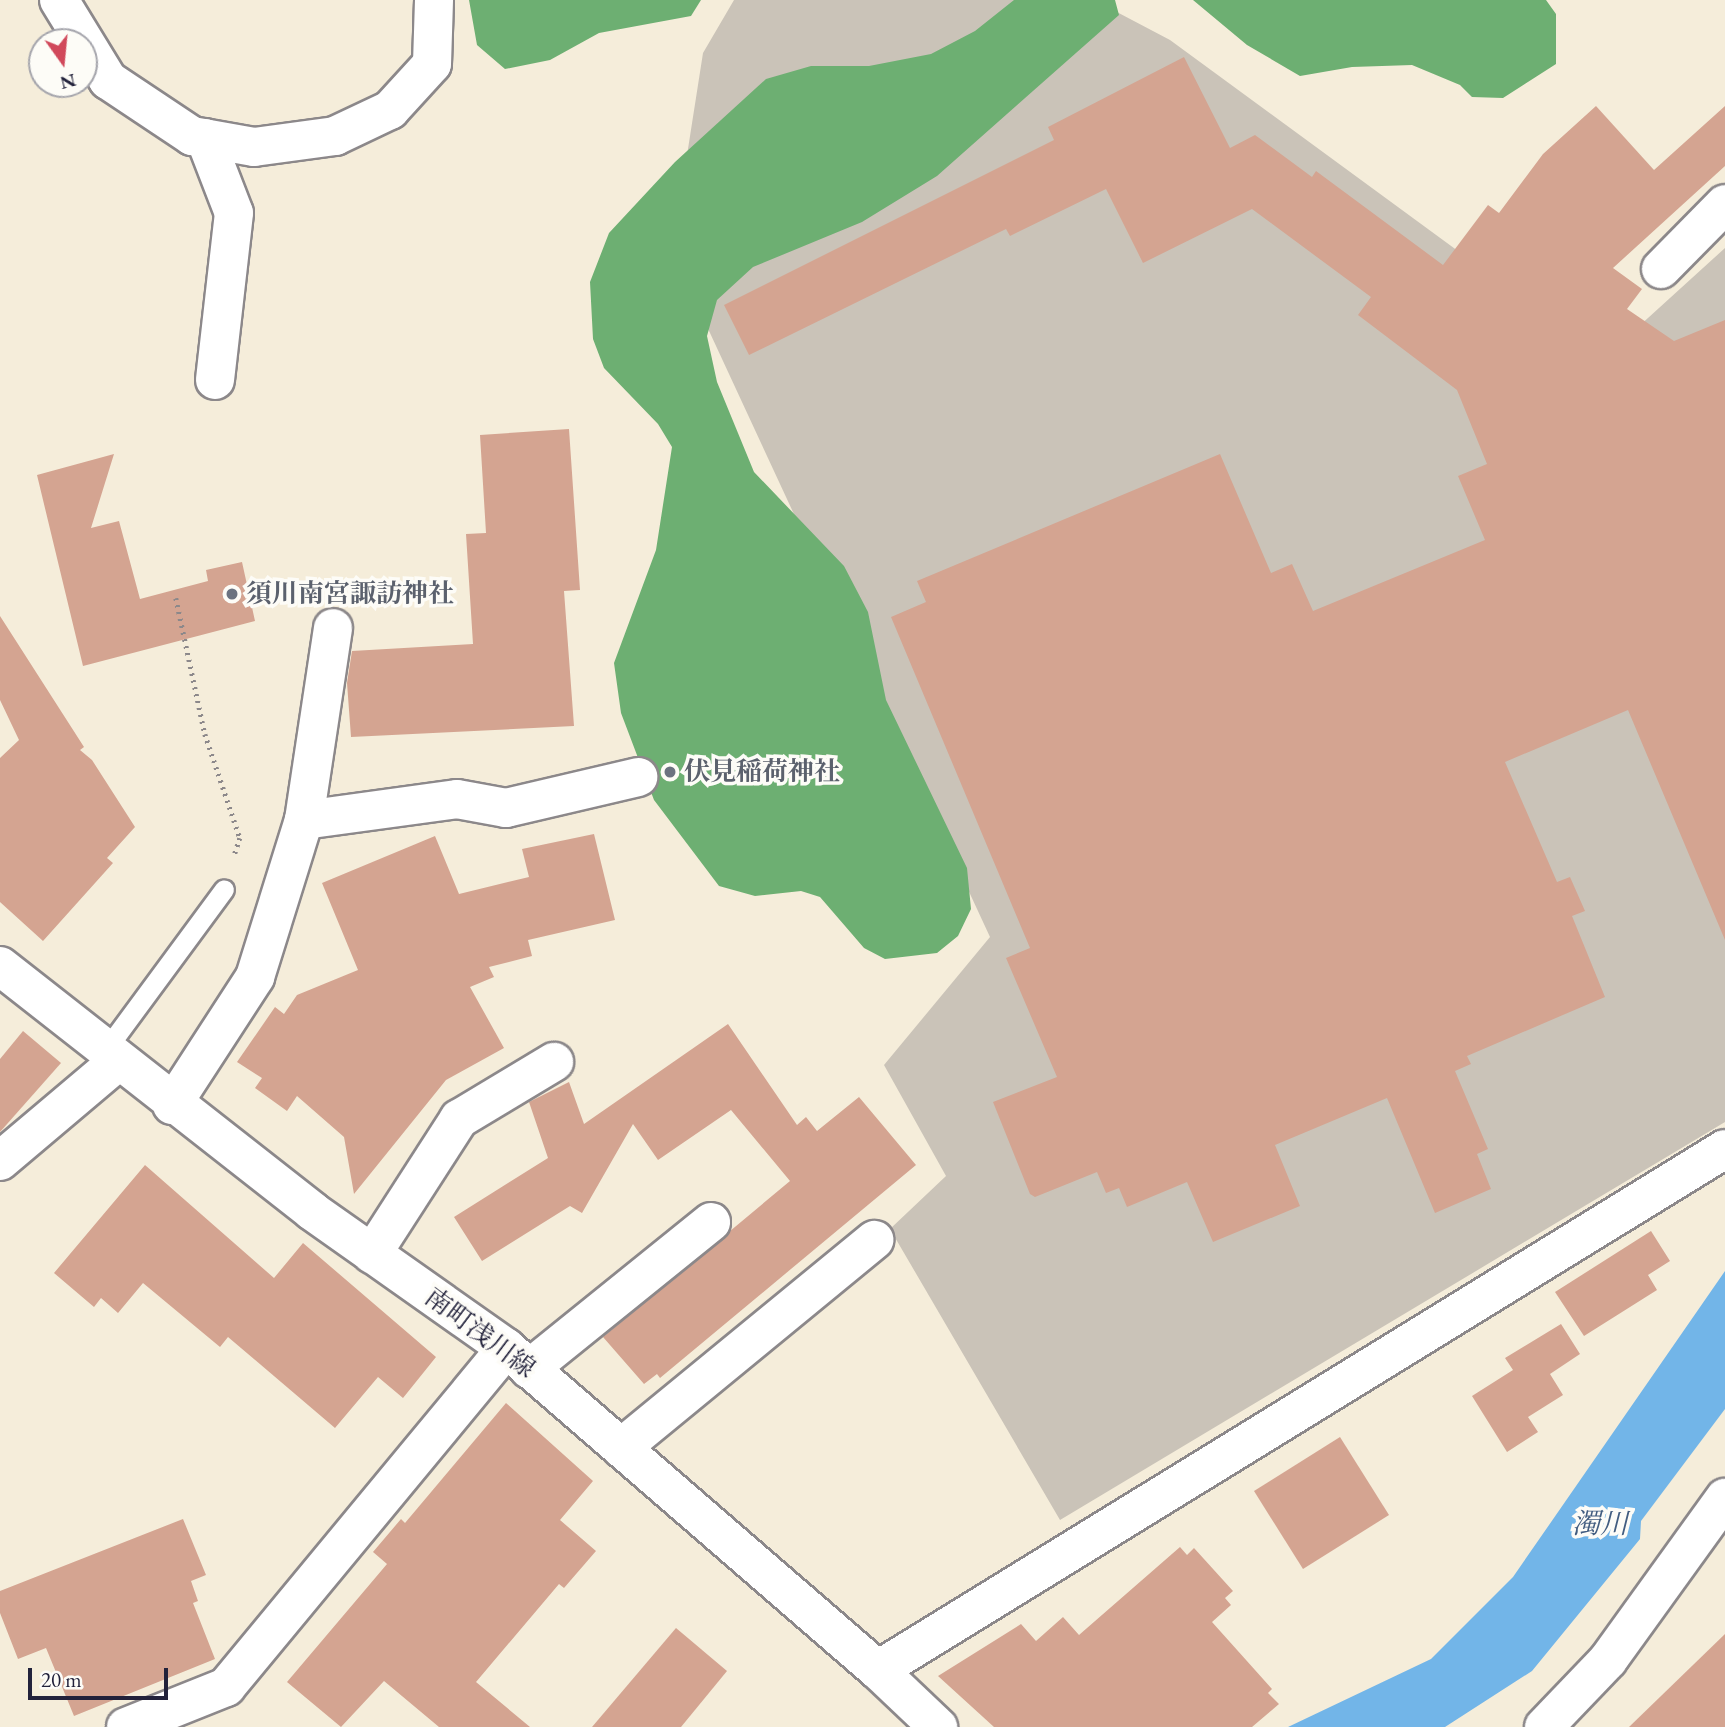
<!DOCTYPE html>
<meta charset="utf-8">
<style>
body{margin:0}
#map{position:relative;width:1725px;height:1727px;overflow:hidden;background:#f5edda;font-family:"EB Garamond","Noto Serif JP",serif}
div>[style]{position:absolute}
[style*='--x']{left:calc(var(--x)*1px);top:calc(var(--y)*1px);width:calc(var(--w)*1px);rotate:calc(var(--a)*1deg)}
.industrial>*{inset:0;background:#cac3b8}
.forest>*{inset:0;background:#6daf72}
.water>*{inset:0;background:#72b5e8}
.building>*{inset:0;background:#d4a491}
.path>*{height:4.5px;margin-top:-2.25px;transform-origin:0;background:repeating-linear-gradient(90deg,#8c888a 0 2px,transparent 0 7px)}
.roads{filter:drop-shadow(2px 0 #8c888a) drop-shadow(-2px 0 #8c888a) drop-shadow(0 2px #8c888a) drop-shadow(0 -2px #8c888a)}
.service>*{height:19px;margin:-9.5px;padding:0 9.5px;transform-origin:9.5px;border-radius:9.5px;background:#fff}
.minor>*{height:38px;margin:-19px;padding:0 19px;transform-origin:19px;border-radius:19px;background:#fff}
.tertiary>*{height:38px;margin:-19px;padding:0 19px;transform-origin:19px;border-radius:19px;background:#fff}
.dots>*{width:19px;height:19px;translate:-50% -50%;box-sizing:border-box;border:4px solid #fdfcf7;border-radius:50%}
span{translate:-50% -50%;white-space:nowrap;text-align:center;line-height:1.15;-webkit-text-stroke:7px #fdfcf7;paint-order:stroke}
.worship-label{font-size:26px;color:#5b616d;font-weight:700}
.left{translate:0 -50%;text-align:left}
.street-label{font-size:26px;color:#22223b}
.water-label{font-size:28px;color:#425d80;font-style:italic}
.north{position:absolute;left:28px;top:28px;width:70px;height:70px;box-sizing:border-box;background:#fdfcf7;border:2px solid #a5a5ac;border-radius:50%;rotate:165deg;font-size:19px;font-weight:700;line-height:28px;text-align:center;color:#22223b}
.north::after{content:'';display:block;margin:auto;width:24px;height:32px;background:#d1495b;clip-path:polygon(50% 0,100% 100%,50% 72%,0 100%)}
.scale{position:absolute;left:28px;top:1668px;width:140px;height:32px;box-sizing:border-box;border:4px solid #22223b;border-top:0;padding-left:9px;font-size:21px;line-height:24px;white-space:nowrap;color:#22223b;-webkit-text-stroke:5px #fdfcf7;paint-order:stroke}
</style>
<div id="map">
<div class="industrial">
<i style="clip-path:polygon(734px 0,1094px 0,1170px 40px,1604px 358px,1725px 248px,1725px 1122px,1060px 1520px,890px 1229px,946px 1176px,884px 1065px,990px 937px,672px 251px,703px 53px)"></i>
</div>
<div class="forest">
<i style="clip-path:polygon(469px 0,701px 0,691px 16px,599px 33px,550px 60px,505px 69px,477px 45px)"></i>
<i style="clip-path:polygon(1014px 0,1115px 0,1119px 15px,937px 176px,862px 222px,753px 267px,717px 300px,707px 336px,717px 382px,754px 472px,844px 566px,868px 612px,886px 700px,967px 868px,971px 909px,958px 936px,937px 953px,885px 959px,864px 948px,820px 897px,801px 891px,755px 896px,719px 886px,654px 800px,621px 713px,614px 663px,656px 550px,672px 447px,658px 424px,604px 368px,593px 339px,590px 282px,609px 233px,675px 162px,766px 79px,811px 66px,869px 66px,931px 54px,975px 31px)"></i>
<i style="clip-path:polygon(1193px 0,1546px 0,1556px 14px,1556px 64px,1503px 98px,1472px 97px,1460px 85px,1412px 65px,1352px 67px,1300px 76px,1247px 45px)"></i>
</div>
<div class="water">
<i style="clip-path:polygon(1725px 1271px,1725px 1409px,1641px 1521px,1640px 1539px,1532px 1671px,1445px 1727px,1288px 1727px,1431px 1659px,1513px 1577px)"></i>
</div>
<div class="building">
<i style="clip-path:polygon(1184px 57px,1230px 148px,1255px 135px,1312px 177px,1316px 171px,1443px 265px,1488px 205px,1499px 213px,1543px 154px,1596px 106px,1654px 170px,1725px 106px,1725px 166px,1613px 268px,1642px 289px,1627px 309px,1674px 341px,1725px 320px,1725px 940px,1628px 710px,1505px 762px,1557px 882px,1570px 877px,1585px 911px,1572px 916px,1605px 997px,1467px 1056px,1471px 1064px,1455px 1071px,1488px 1149px,1477px 1154px,1491px 1189px,1435px 1213px,1387px 1098px,1275px 1145px,1300px 1206px,1213px 1242px,1187px 1182px,1127px 1207px,1119px 1188px,1106px 1193px,1097px 1172px,1035px 1197px,1030px 1194px,993px 1102px,1057px 1077px,1006px 958px,1030px 948px,891px 617px,926px 602px,917px 581px,1220px 454px,1271px 573px,1292px 564px,1313px 611px,1485px 540px,1458px 476px,1487px 464px,1457px 390px,1358px 315px,1371px 297px,1252px 209px,1143px 263px,1106px 189px,1010px 236px,1006px 229px,749px 355px,724px 305px,1054px 140px,1048px 127px)"></i>
<i style="clip-path:polygon(569px 429px,580px 590px,564px 591px,574px 726px,351px 737px,347px 683px,352px 651px,473px 644px,466px 534px,486px 533px,480px 435px)"></i>
<i style="clip-path:polygon(114px 454px,91px 528px,119px 521px,140px 599px,208px 581px,206px 570px,242px 562px,255px 621px,83px 666px,37px 475px)"></i>
<i style="clip-path:polygon(0 616px,84px 747px,80px 750px,92px 760px,135px 827px,107px 858px,113px 863px,43px 941px,0 902px,0 758px,19px 740px,0 700px)"></i>
<i style="clip-path:polygon(594px 834px,615px 920px,528px 940px,532px 956px,489px 967px,494px 977px,470px 987px,504px 1048px,446px 1080px,354px 1194px,344px 1137px,297px 1096px,287px 1111px,255px 1088px,262px 1078px,237px 1062px,275px 1007px,284px 1014px,297px 995px,358px 970px,322px 883px,435px 836px,459px 894px,529px 877px,522px 849px)"></i>
<i style="clip-path:polygon(728px 1024px,797px 1125px,806px 1117px,817px 1131px,859px 1097px,916px 1165px,660px 1378px,657px 1374px,644px 1384px,603px 1337px,790px 1181px,731px 1110px,658px 1160px,633px 1124px,582px 1213px,570px 1206px,482px 1261px,454px 1217px,548px 1158px,529px 1102px,569px 1082px,584px 1124px)"></i>
<i style="clip-path:polygon(23px 1031px,61px 1063px,0 1132px,0 1059px)"></i>
<i style="clip-path:polygon(145px 1165px,274px 1278px,303px 1243px,436px 1357px,403px 1398px,378px 1377px,335px 1428px,228px 1337px,220px 1347px,143px 1283px,118px 1313px,101px 1298px,94px 1307px,54px 1273px)"></i>
<i style="clip-path:polygon(1651px 1231px,1670px 1261px,1648px 1275px,1657px 1290px,1584px 1336px,1555px 1292px)"></i>
<i style="clip-path:polygon(1561px 1324px,1580px 1354px,1550px 1374px,1563px 1395px,1528px 1417px,1538px 1432px,1507px 1452px,1472px 1396px,1513px 1370px,1505px 1358px)"></i>
<i style="clip-path:polygon(506px 1403px,593px 1481px,560px 1520px,596px 1551px,564px 1588px,559px 1584px,476px 1682px,530px 1727px,439px 1727px,384px 1681px,341px 1727px,287px 1682px,387px 1564px,373px 1552px,401px 1519px,405px 1523px)"></i>
<i style="clip-path:polygon(1340px 1437px,1389px 1515px,1303px 1569px,1254px 1491px)"></i>
<i style="clip-path:polygon(183px 1519px,206px 1575px,191px 1581px,198px 1601px,193px 1603px,215px 1659px,74px 1716px,46px 1648px,18px 1659px,0 1613px,0 1591px)"></i>
<i style="clip-path:polygon(1180px 1547px,1187px 1555px,1194px 1548px,1233px 1591px,1225px 1598px,1231px 1605px,1212px 1622px,1272px 1689px,1268px 1693px,1279px 1704px,1252px 1727px,994px 1727px,938px 1676px,1021px 1624px,1036px 1641px,1063px 1617px,1079px 1635px)"></i>
<i style="clip-path:polygon(676px 1628px,727px 1671px,681px 1727px,592px 1727px)"></i>
<i style="clip-path:polygon(1725px 1634px,1725px 1727px,1629px 1727px)"></i>
</div>
<div class="path">
<i style="--x:176;--y:598;--w:139;--a:78"></i>
<i style="--x:205;--y:734;--w:110;--a:71.4"></i>
<i style="--x:240;--y:838;--w:20;--a:108"></i>
</div>
<div class="roads">
<div class="service">
<i style="--x:104;--y:1052;--w:202;--a:-53.6"></i>
</div>
<div class="minor">
<i style="--x:59;--y:0;--w:94;--a:58.5"></i>
<i style="--x:108;--y:80;--w:101;--a:33.7"></i>
<i style="--x:192;--y:136;--w:63;--a:10.1"></i>
<i style="--x:254;--y:147;--w:82;--a:-7.7"></i>
<i style="--x:335;--y:136;--w:61;--a:-25.3"></i>
<i style="--x:390;--y:110;--w:62;--a:-47.6"></i>
<i style="--x:432;--y:64;--w:64;--a:-88.2"></i>
<i style="--x:205;--y:138;--w:80;--a:68.9"></i>
<i style="--x:234;--y:213;--w:168;--a:96.5"></i>
<i style="--x:1661;--y:269;--w:91;--a:-45.4"></i>
<i style="--x:304;--y:820;--w:154;--a:-7.8"></i>
<i style="--x:457;--y:799;--w:50;--a:10.4"></i>
<i style="--x:506;--y:808;--w:136;--a:-13.2"></i>
<i style="--x:172;--y:1105;--w:153;--a:-57"></i>
<i style="--x:255;--y:977;--w:164;--a:-72.7"></i>
<i style="--x:304;--y:820;--w:194;--a:-81.4"></i>
<i style="--x:0;--y:1161;--w:153;--a:-40.2"></i>
<i style="--x:372;--y:1254;--w:161;--a:-57.2"></i>
<i style="--x:459;--y:1119;--w:111;--a:-31"></i>
<i style="--x:529;--y:1369;--w:234;--a:-38.9"></i>
<i style="--x:621;--y:1448;--w:328;--a:-39.4"></i>
<i style="--x:878;--y:1670;--w:994;--a:-31.6"></i>
<i style="--x:126;--y:1727;--w:108;--a:-21.8"></i>
<i style="--x:226;--y:1687;--w:440;--a:-50.4"></i>
<i style="--x:1544;--y:1727;--w:93;--a:-46.3"></i>
<i style="--x:1608;--y:1660;--w:200;--a:-54.2"></i>
</div>
<div class="tertiary">
<i style="--x:0;--y:966;--w:397;--a:38.1"></i>
<i style="--x:312;--y:1211;--w:237;--a:35.2"></i>
<i style="--x:506;--y:1348;--w:492;--a:40.9"></i>
<i style="--x:878;--y:1670;--w:83;--a:43.5"></i>
</div>
</div>
<div class="dots">
<i style="left:232px;top:594px;background:#6b7280"></i>
<i style="left:670px;top:772px;background:#6b7280"></i>
</div>
<div class="worship-label">
<span class="left" style="left:246px;top:594px">須川南宮諏訪神社</span>
<span class="left" style="left:684px;top:772px">伏見稲荷神社</span>
</div>
<div class="street-label">
<span style="left:480px;top:1333px;rotate:37deg">南町浅川線</span>
</div>
<div class="water-label">
<span style="left:1600px;top:1523px">濁川</span>
</div>
<div class="north">N</div>
<div class="scale">20 m</div>
</div>
